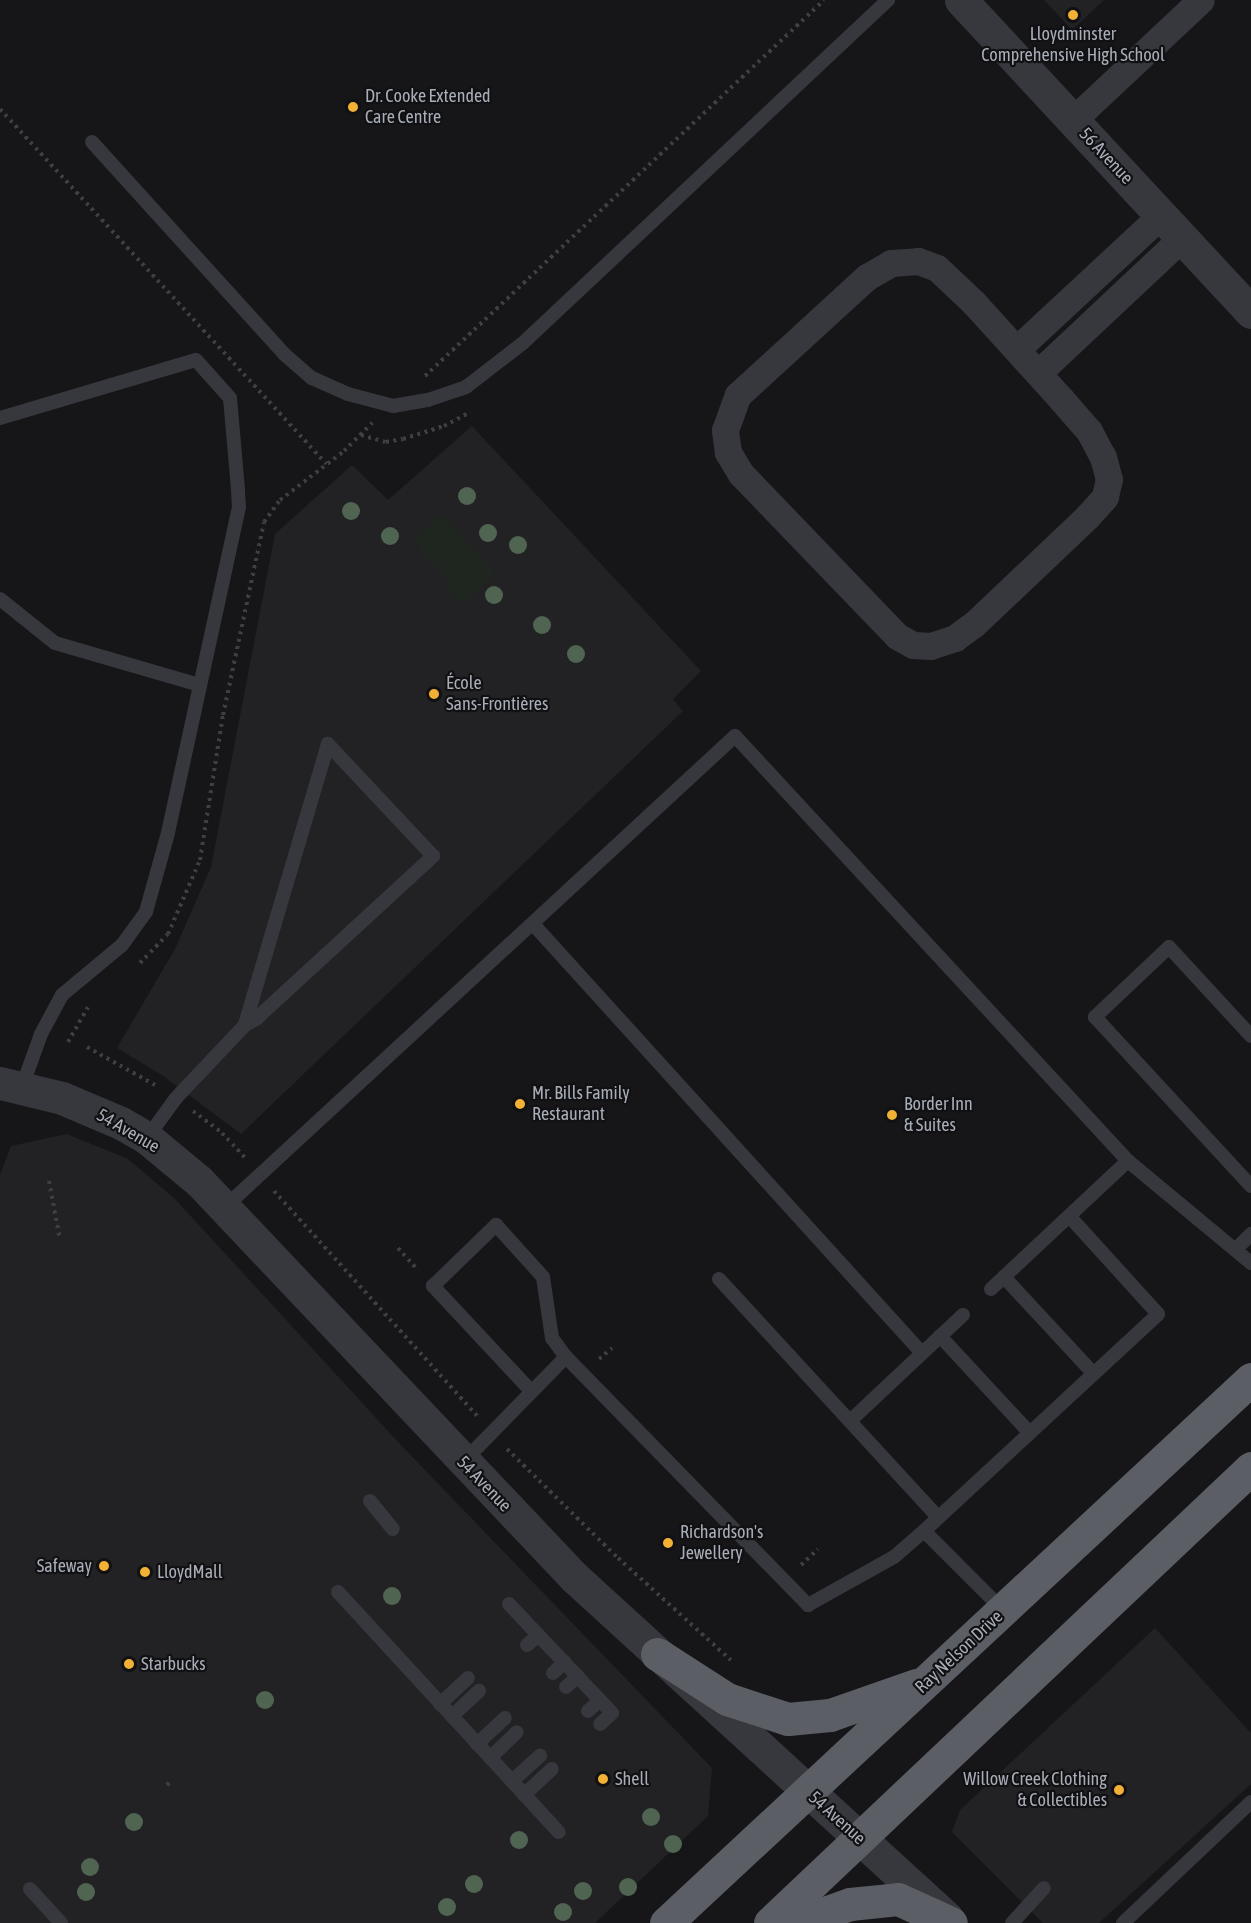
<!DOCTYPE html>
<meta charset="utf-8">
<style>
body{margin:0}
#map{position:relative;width:1251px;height:1923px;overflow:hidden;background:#161618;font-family:"Asap Condensed",sans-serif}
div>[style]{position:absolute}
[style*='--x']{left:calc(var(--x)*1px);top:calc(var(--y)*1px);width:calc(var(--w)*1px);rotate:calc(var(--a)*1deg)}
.built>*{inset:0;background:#222225}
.green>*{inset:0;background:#1e261f}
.path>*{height:4px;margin-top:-2px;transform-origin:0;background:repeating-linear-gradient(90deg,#3d3f44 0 3px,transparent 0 7.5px)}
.service>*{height:14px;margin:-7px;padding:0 7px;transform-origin:7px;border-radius:7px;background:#37383d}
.minor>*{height:27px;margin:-13.5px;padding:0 13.5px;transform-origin:13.5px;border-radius:13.5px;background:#37383d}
.tertiary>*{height:33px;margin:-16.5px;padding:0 16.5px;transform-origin:16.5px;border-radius:16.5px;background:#37383d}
.trunk>*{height:33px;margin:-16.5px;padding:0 16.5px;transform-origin:16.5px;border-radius:16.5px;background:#5b5e65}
.trees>*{width:18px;height:18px;margin:-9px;border-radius:50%;background:#506452}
.dots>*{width:16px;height:16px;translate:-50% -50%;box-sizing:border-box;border:3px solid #111113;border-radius:50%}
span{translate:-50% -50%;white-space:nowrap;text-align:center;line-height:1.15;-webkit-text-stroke:4.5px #111113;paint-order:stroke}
.poi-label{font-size:18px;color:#a8adb8}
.left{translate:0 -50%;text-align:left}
.right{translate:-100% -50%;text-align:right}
.street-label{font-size:18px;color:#a8adb8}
</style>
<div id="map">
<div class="built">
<i style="clip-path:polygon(1044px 0,1104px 0,1072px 30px)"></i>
<i style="clip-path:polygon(472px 426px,701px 671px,673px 699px,683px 711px,241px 1134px,162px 1075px,117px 1048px,175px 949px,211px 867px,275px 534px,352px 465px,388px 500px)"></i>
<i style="clip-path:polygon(67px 1134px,128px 1159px,175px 1199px,399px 1443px,712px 1768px,708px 1816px,595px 1923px,0 1923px,0 1175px,11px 1146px)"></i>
<i style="clip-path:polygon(1155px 1628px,1251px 1733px,1251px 1784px,1099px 1923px,1043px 1923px,952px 1832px,960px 1810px)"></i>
</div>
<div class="green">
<i style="clip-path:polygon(441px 514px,496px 573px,463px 604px,448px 589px,450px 582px,413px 541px)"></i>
</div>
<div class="path">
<i style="--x:0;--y:109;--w:482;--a:47.4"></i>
<i style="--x:425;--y:376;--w:548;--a:-43.3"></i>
<i style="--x:361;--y:435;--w:26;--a:16"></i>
<i style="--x:386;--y:442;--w:17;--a:-10"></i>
<i style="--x:403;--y:439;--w:43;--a:-17.6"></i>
<i style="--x:444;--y:426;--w:30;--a:-28"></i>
<i style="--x:140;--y:963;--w:40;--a:-46"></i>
<i style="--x:168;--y:934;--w:81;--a:-66.6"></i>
<i style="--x:200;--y:860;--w:147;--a:-81"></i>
<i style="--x:223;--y:715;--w:197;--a:-78"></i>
<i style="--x:264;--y:522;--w:27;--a:-54"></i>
<i style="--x:280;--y:500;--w:81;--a:-37.4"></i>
<i style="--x:344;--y:451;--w:40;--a:-45"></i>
<i style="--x:68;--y:1042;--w:40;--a:-60.3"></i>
<i style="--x:87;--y:1047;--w:80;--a:29.1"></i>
<i style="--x:193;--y:1111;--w:36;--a:37"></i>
<i style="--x:222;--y:1133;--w:34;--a:47"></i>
<i style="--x:49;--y:1181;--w:60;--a:79.4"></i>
<i style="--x:274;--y:1191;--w:304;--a:47.9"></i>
<i style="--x:398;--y:1248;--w:30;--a:48"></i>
<i style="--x:599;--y:1359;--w:17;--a:-40"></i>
<i style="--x:507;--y:1449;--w:156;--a:44.5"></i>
<i style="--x:618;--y:1558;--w:152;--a:42.1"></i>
<i style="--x:801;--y:1565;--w:23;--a:-43"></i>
<i style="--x:167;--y:1785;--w:4;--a:-45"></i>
</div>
<div class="service">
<i style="--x:92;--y:142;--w:286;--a:47.8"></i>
<i style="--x:284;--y:354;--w:37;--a:41"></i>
<i style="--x:312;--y:378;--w:39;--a:24"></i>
<i style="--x:348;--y:394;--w:47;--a:14.9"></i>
<i style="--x:393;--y:406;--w:36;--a:-10"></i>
<i style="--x:428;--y:400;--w:40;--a:-18.9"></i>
<i style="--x:466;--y:387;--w:72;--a:-37.7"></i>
<i style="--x:523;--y:343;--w:501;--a:-43.22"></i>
<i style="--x:0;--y:418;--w:204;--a:-16.5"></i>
<i style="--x:196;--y:360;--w:51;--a:48.2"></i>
<i style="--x:230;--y:398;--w:92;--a:85"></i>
<i style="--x:238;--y:490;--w:17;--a:87"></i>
<i style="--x:239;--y:507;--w:334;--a:102.3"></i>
<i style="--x:168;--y:833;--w:82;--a:105.6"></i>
<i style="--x:146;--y:912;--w:41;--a:126"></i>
<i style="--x:122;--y:945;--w:78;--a:140.2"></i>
<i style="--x:62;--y:995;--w:44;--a:118.3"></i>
<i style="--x:41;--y:1034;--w:56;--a:109.7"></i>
<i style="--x:0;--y:599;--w:70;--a:38.7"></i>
<i style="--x:55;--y:643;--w:151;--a:16.2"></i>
<i style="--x:533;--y:924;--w:579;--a:47.8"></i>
<i style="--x:1251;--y:1036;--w:121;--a:-132.7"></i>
<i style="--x:1169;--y:947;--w:102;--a:136.6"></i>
<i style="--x:1095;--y:1017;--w:230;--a:47.3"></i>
<i style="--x:147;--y:1138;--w:49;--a:-54.1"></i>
<i style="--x:176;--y:1098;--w:100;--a:-46.6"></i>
<i style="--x:245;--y:1025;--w:13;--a:-29"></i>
<i style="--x:256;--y:1019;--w:241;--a:-42.6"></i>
<i style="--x:433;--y:856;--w:154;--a:-133.2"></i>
<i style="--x:328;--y:744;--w:293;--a:106.5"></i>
<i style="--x:225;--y:1207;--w:694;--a:-42.72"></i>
<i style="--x:735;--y:736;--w:579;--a:47.24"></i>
<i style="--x:1128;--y:1161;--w:160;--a:39.7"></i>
<i style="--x:1237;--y:1248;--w:20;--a:-45"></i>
<i style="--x:1004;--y:1277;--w:131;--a:47.2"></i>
<i style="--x:719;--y:1279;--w:323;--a:47.4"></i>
<i style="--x:991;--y:1289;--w:187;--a:-43.1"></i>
<i style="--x:940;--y:1336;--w:131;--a:47.2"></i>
<i style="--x:531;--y:1391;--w:144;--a:-133"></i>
<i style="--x:433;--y:1286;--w:88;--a:-44.1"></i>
<i style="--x:496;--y:1225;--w:70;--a:47.9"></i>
<i style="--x:543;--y:1277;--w:62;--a:81.6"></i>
<i style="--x:552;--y:1338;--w:24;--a:54"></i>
<i style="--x:850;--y:1421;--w:155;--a:-43.2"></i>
<i style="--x:464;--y:1461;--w:146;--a:-45.6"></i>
<i style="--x:566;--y:1357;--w:347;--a:45.7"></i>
<i style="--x:808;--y:1605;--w:98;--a:-29.2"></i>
<i style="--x:894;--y:1557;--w:40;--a:-41"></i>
<i style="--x:924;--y:1531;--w:113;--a:45"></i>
<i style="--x:370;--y:1501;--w:36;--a:51"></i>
<i style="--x:924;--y:1531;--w:319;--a:-42.8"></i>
<i style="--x:1158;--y:1314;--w:132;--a:-132.2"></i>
<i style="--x:338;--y:1592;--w:326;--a:47.4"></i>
<i style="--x:509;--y:1604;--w:150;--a:46.6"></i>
<i style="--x:612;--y:1713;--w:16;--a:137"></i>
<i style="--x:527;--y:1645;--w:15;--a:-42"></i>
<i style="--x:553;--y:1673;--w:16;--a:-43"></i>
<i style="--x:566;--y:1687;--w:16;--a:-43"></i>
<i style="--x:440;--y:1704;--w:38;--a:-43"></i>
<i style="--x:588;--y:1711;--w:16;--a:-43"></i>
<i style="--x:452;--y:1716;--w:37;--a:-43"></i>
<i style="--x:477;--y:1744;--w:38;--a:-43"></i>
<i style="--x:490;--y:1758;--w:37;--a:-44"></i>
<i style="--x:512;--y:1781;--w:38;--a:-42"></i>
<i style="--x:524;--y:1795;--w:38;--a:-43"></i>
<i style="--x:30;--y:1889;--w:46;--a:47.6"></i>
<i style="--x:1012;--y:1923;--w:47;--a:-47.6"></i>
<i style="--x:1123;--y:1923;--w:176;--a:-43.4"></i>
</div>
<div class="minor">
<i style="--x:1073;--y:120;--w:175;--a:-43.2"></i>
<i style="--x:918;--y:261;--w:20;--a:20"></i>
<i style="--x:937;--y:268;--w:51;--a:43.4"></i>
<i style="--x:974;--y:303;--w:130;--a:47.8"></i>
<i style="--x:1061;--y:399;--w:43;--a:48.8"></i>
<i style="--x:1089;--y:431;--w:30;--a:62"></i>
<i style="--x:1103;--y:457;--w:23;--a:75"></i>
<i style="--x:1109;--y:479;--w:18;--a:103"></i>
<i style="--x:1105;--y:497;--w:25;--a:132"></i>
<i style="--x:1088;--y:516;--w:157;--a:136.5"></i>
<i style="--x:974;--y:624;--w:24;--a:144"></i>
<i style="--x:955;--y:638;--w:25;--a:162"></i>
<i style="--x:931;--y:646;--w:18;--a:-177"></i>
<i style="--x:913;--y:645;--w:18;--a:-151"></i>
<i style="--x:897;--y:636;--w:225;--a:-133.9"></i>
<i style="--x:741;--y:474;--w:26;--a:-121"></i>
<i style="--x:728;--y:452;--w:22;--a:-98"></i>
<i style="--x:725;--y:430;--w:37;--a:-70"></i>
<i style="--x:738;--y:395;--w:175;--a:-42.5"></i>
<i style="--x:867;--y:277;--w:28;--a:-30"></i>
<i style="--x:891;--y:263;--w:27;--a:-4"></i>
<i style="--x:1017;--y:349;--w:197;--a:-42.9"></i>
<i style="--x:1038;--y:373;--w:197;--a:-43.2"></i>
</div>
<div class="tertiary">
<i style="--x:961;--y:0;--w:426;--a:47.1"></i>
<i style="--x:0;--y:1083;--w:64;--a:13.6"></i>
<i style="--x:62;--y:1098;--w:64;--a:23"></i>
<i style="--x:121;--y:1123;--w:30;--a:30"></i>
<i style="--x:147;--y:1138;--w:67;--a:39.6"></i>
<i style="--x:199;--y:1181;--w:545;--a:46.56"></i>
<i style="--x:574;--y:1577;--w:505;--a:42.43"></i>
</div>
<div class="trunk">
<i style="--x:657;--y:1654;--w:83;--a:32.7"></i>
<i style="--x:727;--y:1699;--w:64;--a:18.2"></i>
<i style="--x:788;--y:1719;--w:42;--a:-5.4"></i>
<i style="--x:830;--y:1715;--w:91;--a:-19.2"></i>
<i style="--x:666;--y:1923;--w:799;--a:-42.92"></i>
<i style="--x:770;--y:1923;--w:662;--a:-43.41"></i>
<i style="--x:796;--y:1923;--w:57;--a:-19.4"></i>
<i style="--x:850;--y:1904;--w:48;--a:-5.9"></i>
<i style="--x:898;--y:1899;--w:58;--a:24.4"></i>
</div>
<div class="trees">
<i style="left:467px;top:496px"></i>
<i style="left:351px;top:511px"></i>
<i style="left:488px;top:533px"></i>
<i style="left:390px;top:536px"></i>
<i style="left:518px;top:545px"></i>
<i style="left:494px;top:595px"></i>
<i style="left:542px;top:625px"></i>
<i style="left:576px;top:654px"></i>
<i style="left:392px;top:1596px"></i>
<i style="left:265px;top:1700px"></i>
<i style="left:651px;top:1817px"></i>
<i style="left:134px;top:1822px"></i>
<i style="left:519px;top:1840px"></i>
<i style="left:673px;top:1844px"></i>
<i style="left:90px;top:1867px"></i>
<i style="left:474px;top:1884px"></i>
<i style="left:628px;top:1887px"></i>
<i style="left:583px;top:1891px"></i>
<i style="left:86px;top:1892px"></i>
<i style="left:447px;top:1907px"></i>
<i style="left:563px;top:1912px"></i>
</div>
<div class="dots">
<i style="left:1073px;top:15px;background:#f2b134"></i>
<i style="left:353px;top:107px;background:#f2b134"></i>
<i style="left:434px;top:694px;background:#f2b134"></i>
<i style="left:520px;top:1104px;background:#f2b134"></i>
<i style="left:892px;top:1115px;background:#f2b134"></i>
<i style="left:668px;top:1543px;background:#f2b134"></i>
<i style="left:104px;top:1566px;background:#f2b134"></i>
<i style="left:145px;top:1572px;background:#f2b134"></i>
<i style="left:129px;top:1664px;background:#f2b134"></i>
<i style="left:603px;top:1779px;background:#f2b134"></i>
<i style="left:1119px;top:1790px;background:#f2b134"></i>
</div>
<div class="poi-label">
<span style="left:1073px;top:45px">Lloydminster<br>Comprehensive High School</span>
<span class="left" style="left:365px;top:107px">Dr. Cooke Extended<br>Care Centre</span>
<span class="left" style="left:446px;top:694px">École<br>Sans-Frontières</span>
<span class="left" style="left:532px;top:1104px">Mr. Bills Family<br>Restaurant</span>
<span class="left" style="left:904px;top:1115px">Border Inn<br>&amp; Suites</span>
<span class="left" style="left:680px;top:1543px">Richardson's<br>Jewellery</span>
<span class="right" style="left:92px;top:1566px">Safeway</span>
<span class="left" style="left:157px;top:1572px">LloydMall</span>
<span class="left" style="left:141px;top:1664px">Starbucks</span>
<span class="left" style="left:615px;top:1779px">Shell</span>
<span class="right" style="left:1107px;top:1790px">Willow Creek Clothing<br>&amp; Collectibles</span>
</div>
<div class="street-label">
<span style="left:1106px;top:156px;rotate:47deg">56 Avenue</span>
<span style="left:128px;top:1131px;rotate:30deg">54 Avenue</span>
<span style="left:484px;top:1484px;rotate:46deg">54 Avenue</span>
<span style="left:959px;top:1652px;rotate:-43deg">Ray Nelson Drive</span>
<span style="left:837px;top:1818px;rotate:42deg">54 Avenue</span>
</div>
</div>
